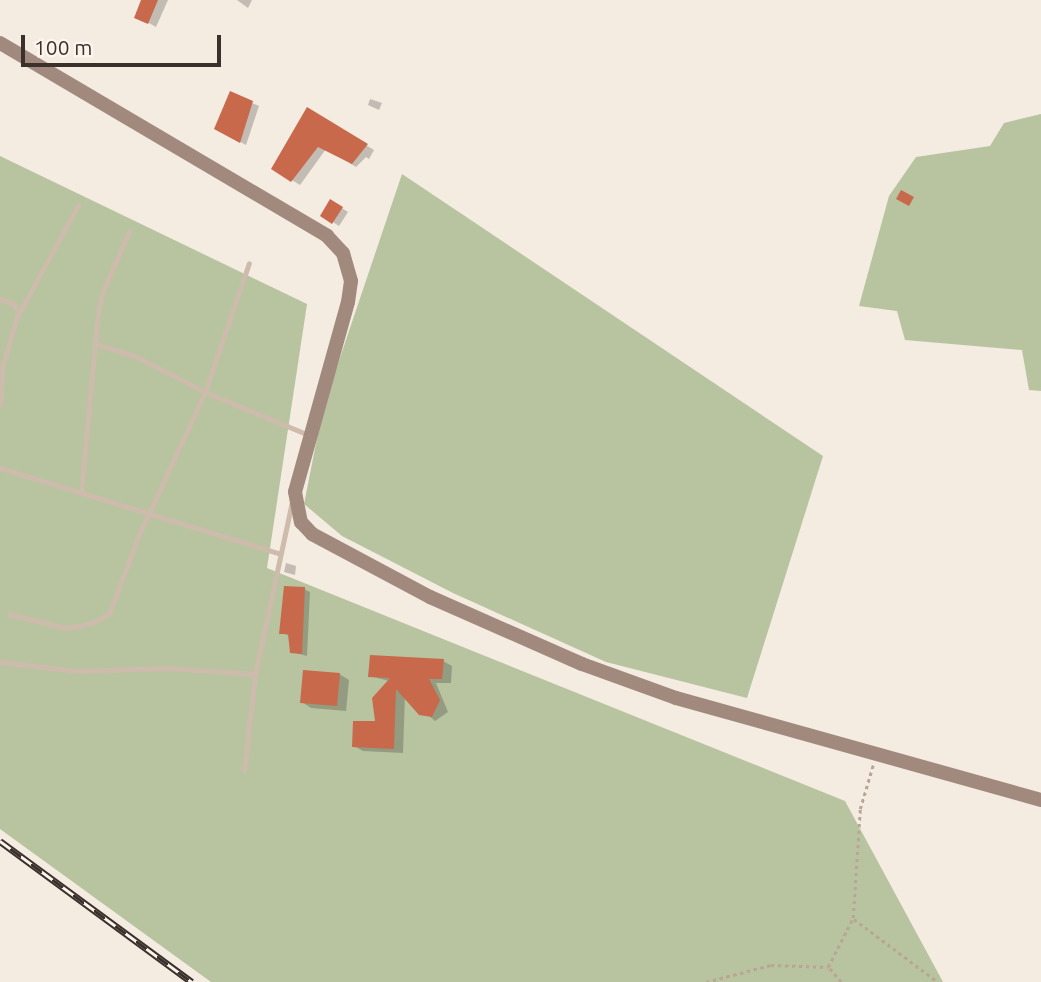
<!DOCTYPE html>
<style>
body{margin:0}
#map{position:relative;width:1041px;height:982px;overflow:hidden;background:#f4ebe1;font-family:Ubuntu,sans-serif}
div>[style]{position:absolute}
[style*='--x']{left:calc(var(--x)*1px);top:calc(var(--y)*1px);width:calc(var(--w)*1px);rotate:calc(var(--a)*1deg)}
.green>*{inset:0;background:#b8c4a0}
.shadow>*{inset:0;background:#0003}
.building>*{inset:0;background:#c8694b}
.path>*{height:2.5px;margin-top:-1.25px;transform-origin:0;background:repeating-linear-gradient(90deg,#b9a596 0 3.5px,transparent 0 7px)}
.lane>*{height:5px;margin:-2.5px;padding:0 2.5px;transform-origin:2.5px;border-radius:2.5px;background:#cdbbac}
.secondary>*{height:14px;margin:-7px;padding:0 7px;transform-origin:7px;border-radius:7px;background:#a18a7d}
.rail>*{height:7px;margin-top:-3.5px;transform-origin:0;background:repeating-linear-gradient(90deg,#fbf5ee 0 13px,#3b302b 0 26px);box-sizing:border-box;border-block:2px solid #3b302b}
span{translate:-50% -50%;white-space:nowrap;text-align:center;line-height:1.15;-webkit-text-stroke:5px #fbf5ee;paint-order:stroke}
.scale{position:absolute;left:21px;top:35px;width:200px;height:32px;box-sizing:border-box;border:4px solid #3b302b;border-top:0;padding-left:9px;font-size:21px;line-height:24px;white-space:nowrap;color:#3b302b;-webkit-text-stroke:5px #fbf5ee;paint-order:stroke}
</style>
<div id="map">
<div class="green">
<i style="clip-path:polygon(1041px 114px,1041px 391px,1029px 390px,1022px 350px,905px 340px,897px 311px,859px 306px,889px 196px,916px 157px,990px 146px,1004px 123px)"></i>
<i style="clip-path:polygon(0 156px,307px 304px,267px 568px,845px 801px,943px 982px,211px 982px,0 829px)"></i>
<i style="clip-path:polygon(402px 174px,823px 456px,747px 698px,606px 662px,453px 593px,342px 536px,304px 504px,323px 408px)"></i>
</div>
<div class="shadow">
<i style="clip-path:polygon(143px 0,168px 0,156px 27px,142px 19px)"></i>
<i style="clip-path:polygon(237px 0,252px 0,248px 8px)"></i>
<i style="clip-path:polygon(370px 99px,382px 103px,379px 110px,368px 105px)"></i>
<i style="clip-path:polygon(252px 103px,259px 106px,246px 145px,216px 129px)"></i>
<i style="clip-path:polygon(307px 109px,374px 150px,369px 159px,366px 157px,356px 167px,326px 149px,300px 185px,274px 169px)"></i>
<i style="clip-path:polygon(331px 201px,348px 212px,339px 226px,322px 215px)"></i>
<i style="clip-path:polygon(286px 563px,296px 566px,295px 575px,284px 572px)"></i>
<i style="clip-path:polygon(304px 589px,310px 592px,307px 656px,292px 652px,290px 636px,281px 633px)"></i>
<i style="clip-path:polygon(443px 661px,452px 666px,451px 683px,436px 683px,448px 712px,435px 721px,405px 695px,403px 753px,363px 751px,354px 746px,377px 723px,389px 681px,370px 676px)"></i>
<i style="clip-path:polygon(339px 674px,349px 680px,346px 711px,311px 708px,302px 702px)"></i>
</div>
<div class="building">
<i style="clip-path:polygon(141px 0,158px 0,148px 24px,134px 18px)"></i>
<i style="clip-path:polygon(230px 91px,253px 101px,240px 143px,214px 129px)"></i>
<i style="clip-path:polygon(307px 107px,368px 144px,352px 164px,318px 147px,291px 182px,271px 169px)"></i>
<i style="clip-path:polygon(901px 190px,914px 197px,909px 206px,896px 199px)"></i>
<i style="clip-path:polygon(330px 199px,343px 207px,332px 224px,320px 216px)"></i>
<i style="clip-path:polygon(284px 586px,305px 587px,302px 654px,290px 653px,288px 634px,279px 634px)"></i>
<i style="clip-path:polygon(370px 655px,444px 659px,442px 679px,429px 679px,440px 700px,432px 717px,419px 715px,396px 689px,394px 749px,352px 747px,353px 721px,375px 721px,372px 698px,390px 678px,368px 677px)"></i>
<i style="clip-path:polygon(303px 670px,340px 673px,337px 706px,300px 703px)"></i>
</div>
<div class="path">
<i style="--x:854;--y:919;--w:105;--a:36.9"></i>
<i style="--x:706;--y:982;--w:67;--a:-14.7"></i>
<i style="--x:771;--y:965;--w:57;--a:2"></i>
<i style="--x:841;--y:982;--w:20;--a:-131"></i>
<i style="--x:828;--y:967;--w:55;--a:-63"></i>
<i style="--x:853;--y:918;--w:109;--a:-86.3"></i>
<i style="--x:860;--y:809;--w:46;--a:-73.5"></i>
</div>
<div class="lane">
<i style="--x:0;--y:299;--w:15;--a:20"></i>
<i style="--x:14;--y:304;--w:10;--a:61"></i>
<i style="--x:96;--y:344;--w:41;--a:17.1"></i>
<i style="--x:135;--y:356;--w:79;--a:27.2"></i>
<i style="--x:205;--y:392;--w:113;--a:22.5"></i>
<i style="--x:0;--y:404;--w:40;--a:-85.7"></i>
<i style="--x:3;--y:364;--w:49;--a:-73.4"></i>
<i style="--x:17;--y:317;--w:128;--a:-61.4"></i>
<i style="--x:0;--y:468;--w:291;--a:17"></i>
<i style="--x:81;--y:492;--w:180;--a:-84.6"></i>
<i style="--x:98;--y:313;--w:20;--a:-79"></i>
<i style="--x:102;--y:293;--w:67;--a:-66.1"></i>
<i style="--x:9;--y:614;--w:59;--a:13.8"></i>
<i style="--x:66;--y:628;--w:23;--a:-10"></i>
<i style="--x:89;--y:624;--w:22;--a:-27"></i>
<i style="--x:109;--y:614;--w:82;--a:-69.4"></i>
<i style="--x:138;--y:537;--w:160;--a:-65.2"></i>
<i style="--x:205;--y:392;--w:136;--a:-71.2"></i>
<i style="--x:0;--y:662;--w:78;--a:6.7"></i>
<i style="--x:77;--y:671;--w:88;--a:-2"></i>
<i style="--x:165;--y:668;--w:90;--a:3.8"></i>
<i style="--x:244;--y:771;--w:98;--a:-83.5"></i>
<i style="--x:255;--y:674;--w:176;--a:-77.9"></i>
</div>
<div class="secondary">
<i style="--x:0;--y:43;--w:380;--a:30.5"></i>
<i style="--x:327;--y:236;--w:23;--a:47"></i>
<i style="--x:343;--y:253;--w:29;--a:74"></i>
<i style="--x:351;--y:281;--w:21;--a:98"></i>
<i style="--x:348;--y:302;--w:197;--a:105.6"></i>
<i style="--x:295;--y:492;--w:31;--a:79"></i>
<i style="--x:301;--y:522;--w:16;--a:47"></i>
<i style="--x:312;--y:534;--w:134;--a:28.1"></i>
<i style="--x:430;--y:597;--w:166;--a:23.8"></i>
<i style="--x:582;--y:664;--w:100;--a:19.9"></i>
<i style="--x:676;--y:698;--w:379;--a:15.6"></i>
</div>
<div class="rail">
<i style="--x:0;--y:841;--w:238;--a:36.3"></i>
</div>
<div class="scale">100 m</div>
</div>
